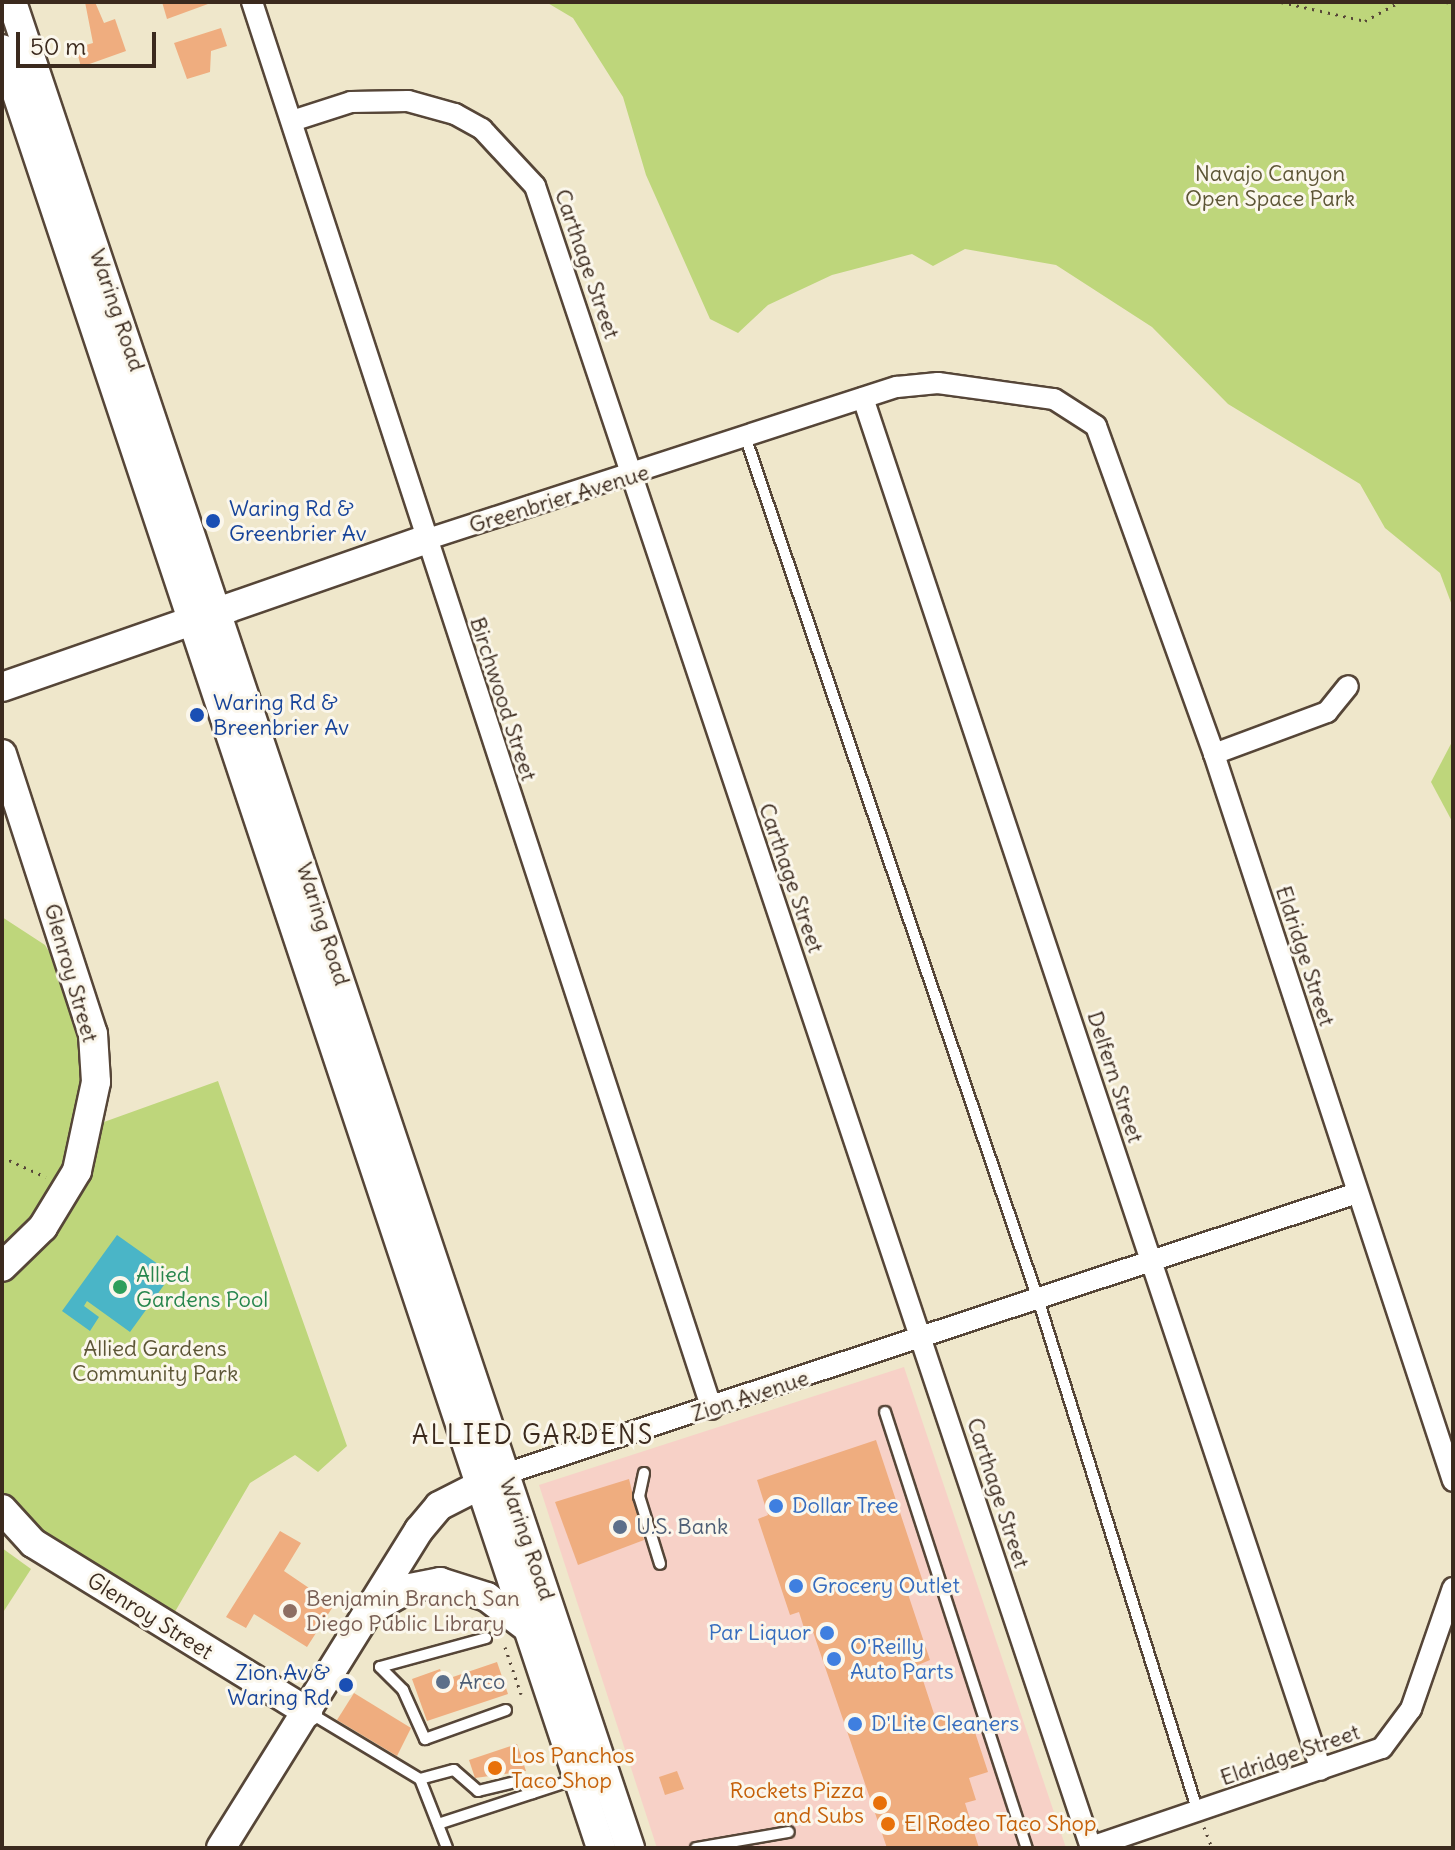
<!DOCTYPE html>
<style>
body{margin:0}
#map{position:relative;width:1455px;height:1850px;overflow:hidden;background:#efe7cb;font-family:Delius,sans-serif}
div>[style]{position:absolute}
[style*='--x']{left:calc(var(--x)*1px);top:calc(var(--y)*1px);width:calc(var(--w)*1px);rotate:calc(var(--a)*1deg)}
.built>*{inset:0;background:#f7d1c7}
.green>*{inset:0;background:#bed67b}
.water>*{inset:0;background:#4ab5c7}
.building>*{inset:0;background:#efad7f}
.path>*{height:3px;margin-top:-1.5px;transform-origin:0;background:repeating-linear-gradient(90deg,#564638 0 2px,transparent 0 8px)}
.roads{filter:drop-shadow(2px 0 #564638) drop-shadow(-2px 0 #564638) drop-shadow(0 2px #564638) drop-shadow(0 -2px #564638)}
.lane>*{height:10px;margin:-5px;padding:0 5px;transform-origin:5px;border-radius:5px;background:#fff}
.street>*{height:20px;margin:-10px;padding:0 10px;transform-origin:10px;border-radius:10px;background:#fff}
.secondary>*{height:28px;margin:-14px;padding:0 14px;transform-origin:14px;border-radius:14px;background:#fff}
.dots>*{width:22px;height:22px;translate:-50% -50%;box-sizing:border-box;border:4px solid #fbf7ec;border-radius:50%}
span{translate:-50% -50%;white-space:nowrap;text-align:center;line-height:1.15;-webkit-text-stroke:6px #fbf7ec;paint-order:stroke}
.park-label{font-size:22px;color:#5c5535}
.street-label{font-size:22px;color:#3b2a1e}
.transit-label{font-size:22px;color:#164399}
.left{translate:0 -50%;text-align:left}
.right{translate:-100% -50%;text-align:right}
.leisure-label{font-size:22px;color:#27864d}
.shop-label{font-size:22px;color:#366cbe}
.service-label{font-size:22px;color:#4e5e75}
.education-label{font-size:22px;color:#785e54}
.food-label{font-size:22px;color:#c56008}
.quarter-label{font-size:26px;color:#3b2a1e;letter-spacing:2px}
.frame{position:absolute;inset:0;border:4px solid #3b2a1e;pointer-events:none}
.scale{position:absolute;left:16px;top:32px;width:140px;height:36px;box-sizing:border-box;border:4px solid #3b2a1e;border-top:0;padding-left:10px;font-size:24px;line-height:28px;white-space:nowrap;color:#3b2a1e;-webkit-text-stroke:6px #fbf7ec;paint-order:stroke}
</style>
<div id="map">
<div class="built">
<i style="clip-path:polygon(904px 1367px,1066px 1848px,657px 1848px,539px 1485px)"></i>
</div>
<div class="green">
<i style="clip-path:polygon(546px 2px,1453px 2px,1453px 608px,1440px 573px,1385px 528px,1360px 484px,1228px 404px,1152px 327px,1056px 265px,965px 249px,933px 266px,912px 254px,832px 275px,768px 305px,738px 333px,710px 319px,646px 175px,623px 97px,573px 18px)"></i>
<i style="clip-path:polygon(1453px 740px,1453px 823px,1431px 782px)"></i>
<i style="clip-path:polygon(2px 917px,45px 945px,88px 1015px,90px 1127px,218px 1081px,347px 1446px,318px 1472px,295px 1455px,250px 1483px,169px 1622px,2px 1508px)"></i>
<i style="clip-path:polygon(2px 1548px,31px 1569px,2px 1614px)"></i>
</div>
<div class="water">
<i style="clip-path:polygon(117px 1235px,172px 1274px,130px 1332px,87px 1301px,84px 1306px,99px 1317px,90px 1331px,62px 1311px)"></i>
</div>
<div class="building">
<i style="clip-path:polygon(85px 2px,95px 2px,104px 23px,115px 19px,126px 51px,81px 67px,76px 48px,93px 43px)"></i>
<i style="clip-path:polygon(162px 2px,208px 2px,208px 4px,167px 19px)"></i>
<i style="clip-path:polygon(221px 28px,227px 46px,211px 51px,210px 72px,187px 79px,174px 43px)"></i>
<i style="clip-path:polygon(876px 1440px,925px 1588px,908px 1594px,930px 1660px,918px 1665px,936px 1720px,948px 1715px,952px 1727px,971px 1720px,988px 1772px,969px 1778px,976px 1800px,965px 1803px,979px 1848px,887px 1848px,811px 1626px,804px 1628px,799px 1612px,790px 1615px,758px 1519px,768px 1515px,757px 1480px)"></i>
<i style="clip-path:polygon(629px 1479px,644px 1540px,578px 1565px,555px 1502px)"></i>
<i style="clip-path:polygon(280px 1531px,301px 1543px,284px 1571px,334px 1605px,307px 1647px,254px 1614px,246px 1628px,226px 1617px)"></i>
<i style="clip-path:polygon(497px 1662px,508px 1694px,427px 1721px,412px 1679px,440px 1669px,444px 1680px)"></i>
<i style="clip-path:polygon(354px 1693px,411px 1728px,397px 1756px,337px 1720px)"></i>
<i style="clip-path:polygon(517px 1744px,526px 1771px,475px 1778px,469px 1760px)"></i>
<i style="clip-path:polygon(677px 1771px,684px 1789px,665px 1795px,659px 1777px)"></i>
</div>
<div class="path">
<i style="--x:1281;--y:2;--w:86;--a:12.7"></i>
<i style="--x:1365;--y:21;--w:39;--a:-29"></i>
<i style="--x:1446;--y:2;--w:7;--a:8"></i>
<i style="--x:2;--y:1157;--w:48;--a:24.4"></i>
<i style="--x:505;--y:1647;--w:50;--a:71.2"></i>
<i style="--x:1204;--y:1827;--w:22;--a:69"></i>
</div>
<div class="roads">
<div class="lane">
<i style="--x:746;--y:439;--w:908;--a:71.25"></i>
<i style="--x:1038;--y:1299;--w:537;--a:72.68"></i>
<i style="--x:885;--y:1412;--w:459;--a:72"></i>
<i style="--x:644;--y:1473;--w:24;--a:102"></i>
<i style="--x:639;--y:1496;--w:71;--a:72.8"></i>
<i style="--x:380;--y:1667;--w:33;--a:45"></i>
<i style="--x:403;--y:1690;--w:54;--a:65.8"></i>
<i style="--x:425;--y:1739;--w:86;--a:-19.7"></i>
<i style="--x:380;--y:1667;--w:110;--a:-15.3"></i>
<i style="--x:310;--y:1713;--w:128;--a:31"></i>
<i style="--x:420;--y:1779;--w:74;--a:68.6"></i>
<i style="--x:420;--y:1779;--w:35;--a:-15"></i>
<i style="--x:454;--y:1770;--w:32;--a:41"></i>
<i style="--x:478;--y:1791;--w:42;--a:-13.7"></i>
<i style="--x:519;--y:1781;--w:18;--a:43"></i>
<i style="--x:438;--y:1824;--w:145;--a:-18.1"></i>
<i style="--x:696;--y:1848;--w:94;--a:-9.8"></i>
</div>
<div class="street">
<i style="--x:252;--y:2;--w:1480;--a:71.9"></i>
<i style="--x:292;--y:121;--w:62;--a:-17.9"></i>
<i style="--x:351;--y:102;--w:57;--a:-1"></i>
<i style="--x:408;--y:101;--w:49;--a:15.5"></i>
<i style="--x:455;--y:114;--w:31;--a:29"></i>
<i style="--x:482;--y:129;--w:78;--a:47.1"></i>
<i style="--x:535;--y:186;--w:1753;--a:71.5"></i>
<i style="--x:863;--y:398;--w:1446;--a:71.54"></i>
<i style="--x:425;--y:540;--w:496;--a:-18"></i>
<i style="--x:897;--y:387;--w:41;--a:-5.6"></i>
<i style="--x:938;--y:383;--w:117;--a:7.9"></i>
<i style="--x:1054;--y:399;--w:50;--a:32.7"></i>
<i style="--x:1096;--y:426;--w:349;--a:70.2"></i>
<i style="--x:1214;--y:754;--w:765;--a:71.8"></i>
<i style="--x:1214;--y:754;--w:121;--a:-20.4"></i>
<i style="--x:1327;--y:712;--w:33;--a:-51"></i>
<i style="--x:505;--y:1474;--w:897;--a:-18.25"></i>
<i style="--x:1091;--y:1847;--w:307;--a:-18.8"></i>
<i style="--x:1382;--y:1748;--w:49;--a:-53.4"></i>
<i style="--x:1411;--y:1709;--w:128;--a:-70.9"></i>
</div>
<div class="secondary">
<i style="--x:12;--y:2;--w:1947;--a:71.49"></i>
<i style="--x:2;--y:49;--w:1896;--a:71.58"></i>
<i style="--x:2;--y:687;--w:448;--a:-19.2"></i>
<i style="--x:2;--y:754;--w:294;--a:72"></i>
<i style="--x:93;--y:1034;--w:48;--a:86.4"></i>
<i style="--x:96;--y:1082;--w:91;--a:102.1"></i>
<i style="--x:77;--y:1171;--w:66;--a:121.3"></i>
<i style="--x:43;--y:1227;--w:57;--a:135.7"></i>
<i style="--x:2;--y:1509;--w:46;--a:47.6"></i>
<i style="--x:33;--y:1543;--w:323;--a:31.6"></i>
<i style="--x:374;--y:1608;--w:41;--a:-29.1"></i>
<i style="--x:410;--y:1588;--w:31;--a:-11"></i>
<i style="--x:440;--y:1582;--w:49;--a:17.7"></i>
<i style="--x:487;--y:1597;--w:48;--a:37.3"></i>
<i style="--x:221;--y:1848;--w:375;--a:-58.1"></i>
<i style="--x:419;--y:1530;--w:31;--a:-50"></i>
<i style="--x:439;--y:1506;--w:64;--a:-27"></i>
</div>
</div>
<div class="dots">
<i style="left:213px;top:521px;background:#1a4fb4"></i>
<i style="left:197px;top:715px;background:#1a4fb4"></i>
<i style="left:120px;top:1287px;background:#2e9e5b"></i>
<i style="left:776px;top:1506px;background:#3f7fe0"></i>
<i style="left:620px;top:1527px;background:#5c6f8a"></i>
<i style="left:796px;top:1586px;background:#3f7fe0"></i>
<i style="left:290px;top:1611px;background:#8d6e63"></i>
<i style="left:827px;top:1633px;background:#3f7fe0"></i>
<i style="left:834px;top:1659px;background:#3f7fe0"></i>
<i style="left:443px;top:1682px;background:#5c6f8a"></i>
<i style="left:346px;top:1685px;background:#1a4fb4"></i>
<i style="left:855px;top:1724px;background:#3f7fe0"></i>
<i style="left:495px;top:1768px;background:#e8710a"></i>
<i style="left:880px;top:1803px;background:#e8710a"></i>
<i style="left:888px;top:1824px;background:#e8710a"></i>
</div>
<div class="park-label">
<span style="left:1270px;top:186px">Navajo Canyon<br>Open Space Park</span>
<span style="left:155px;top:1361px">Allied Gardens<br>Community Park</span>
</div>
<div class="street-label">
<span style="left:587px;top:264px;rotate:71deg">Carthage Street</span>
<span style="left:117px;top:310px;rotate:71deg">Waring Road</span>
<span style="left:559px;top:499px;rotate:-17deg">Greenbrier Avenue</span>
<span style="left:503px;top:699px;rotate:72deg">Birchwood Street</span>
<span style="left:791px;top:878px;rotate:71deg">Carthage Street</span>
<span style="left:323px;top:924px;rotate:72deg">Waring Road</span>
<span style="left:1305px;top:956px;rotate:72deg">Eldridge Street</span>
<span style="left:71px;top:973px;rotate:74deg">Glenroy Street</span>
<span style="left:1115px;top:1077px;rotate:72deg">Delfern Street</span>
<span style="left:750px;top:1396px;rotate:-18deg">Zion Avenue</span>
<span style="left:998px;top:1493px;rotate:72deg">Carthage Street</span>
<span style="left:527px;top:1539px;rotate:71deg">Waring Road</span>
<span style="left:150px;top:1616px;rotate:32deg">Glenroy Street</span>
<span style="left:1290px;top:1755px;rotate:-19deg">Eldridge Street</span>
</div>
<div class="transit-label">
<span class="left" style="left:229px;top:521px">Waring Rd &amp;<br>Greenbrier Av</span>
<span class="left" style="left:213px;top:715px">Waring Rd &amp;<br>Breenbrier Av</span>
<span class="right" style="left:330px;top:1685px">Zion Av &amp;<br>Waring Rd</span>
</div>
<div class="leisure-label">
<span class="left" style="left:136px;top:1287px">Allied<br>Gardens Pool</span>
</div>
<div class="shop-label">
<span class="left" style="left:792px;top:1506px">Dollar Tree</span>
<span class="left" style="left:812px;top:1586px">Grocery Outlet</span>
<span class="right" style="left:811px;top:1633px">Par Liquor</span>
<span class="left" style="left:850px;top:1659px">O'Reilly<br>Auto Parts</span>
<span class="left" style="left:871px;top:1724px">D'Lite Cleaners</span>
</div>
<div class="service-label">
<span class="left" style="left:636px;top:1527px">U.S. Bank</span>
<span class="left" style="left:459px;top:1682px">Arco</span>
</div>
<div class="education-label">
<span class="left" style="left:306px;top:1611px">Benjamin Branch San<br>Diego Public Library</span>
</div>
<div class="food-label">
<span class="left" style="left:511px;top:1768px">Los Panchos<br>Taco Shop</span>
<span class="right" style="left:864px;top:1803px">Rockets Pizza<br>and Subs</span>
<span class="left" style="left:904px;top:1824px">El Rodeo Taco Shop</span>
</div>
<div class="quarter-label">
<span style="left:533px;top:1435px">ALLIED GARDENS</span>
</div>
<div class="frame"></div>
<div class="scale">50 m</div>
</div>
